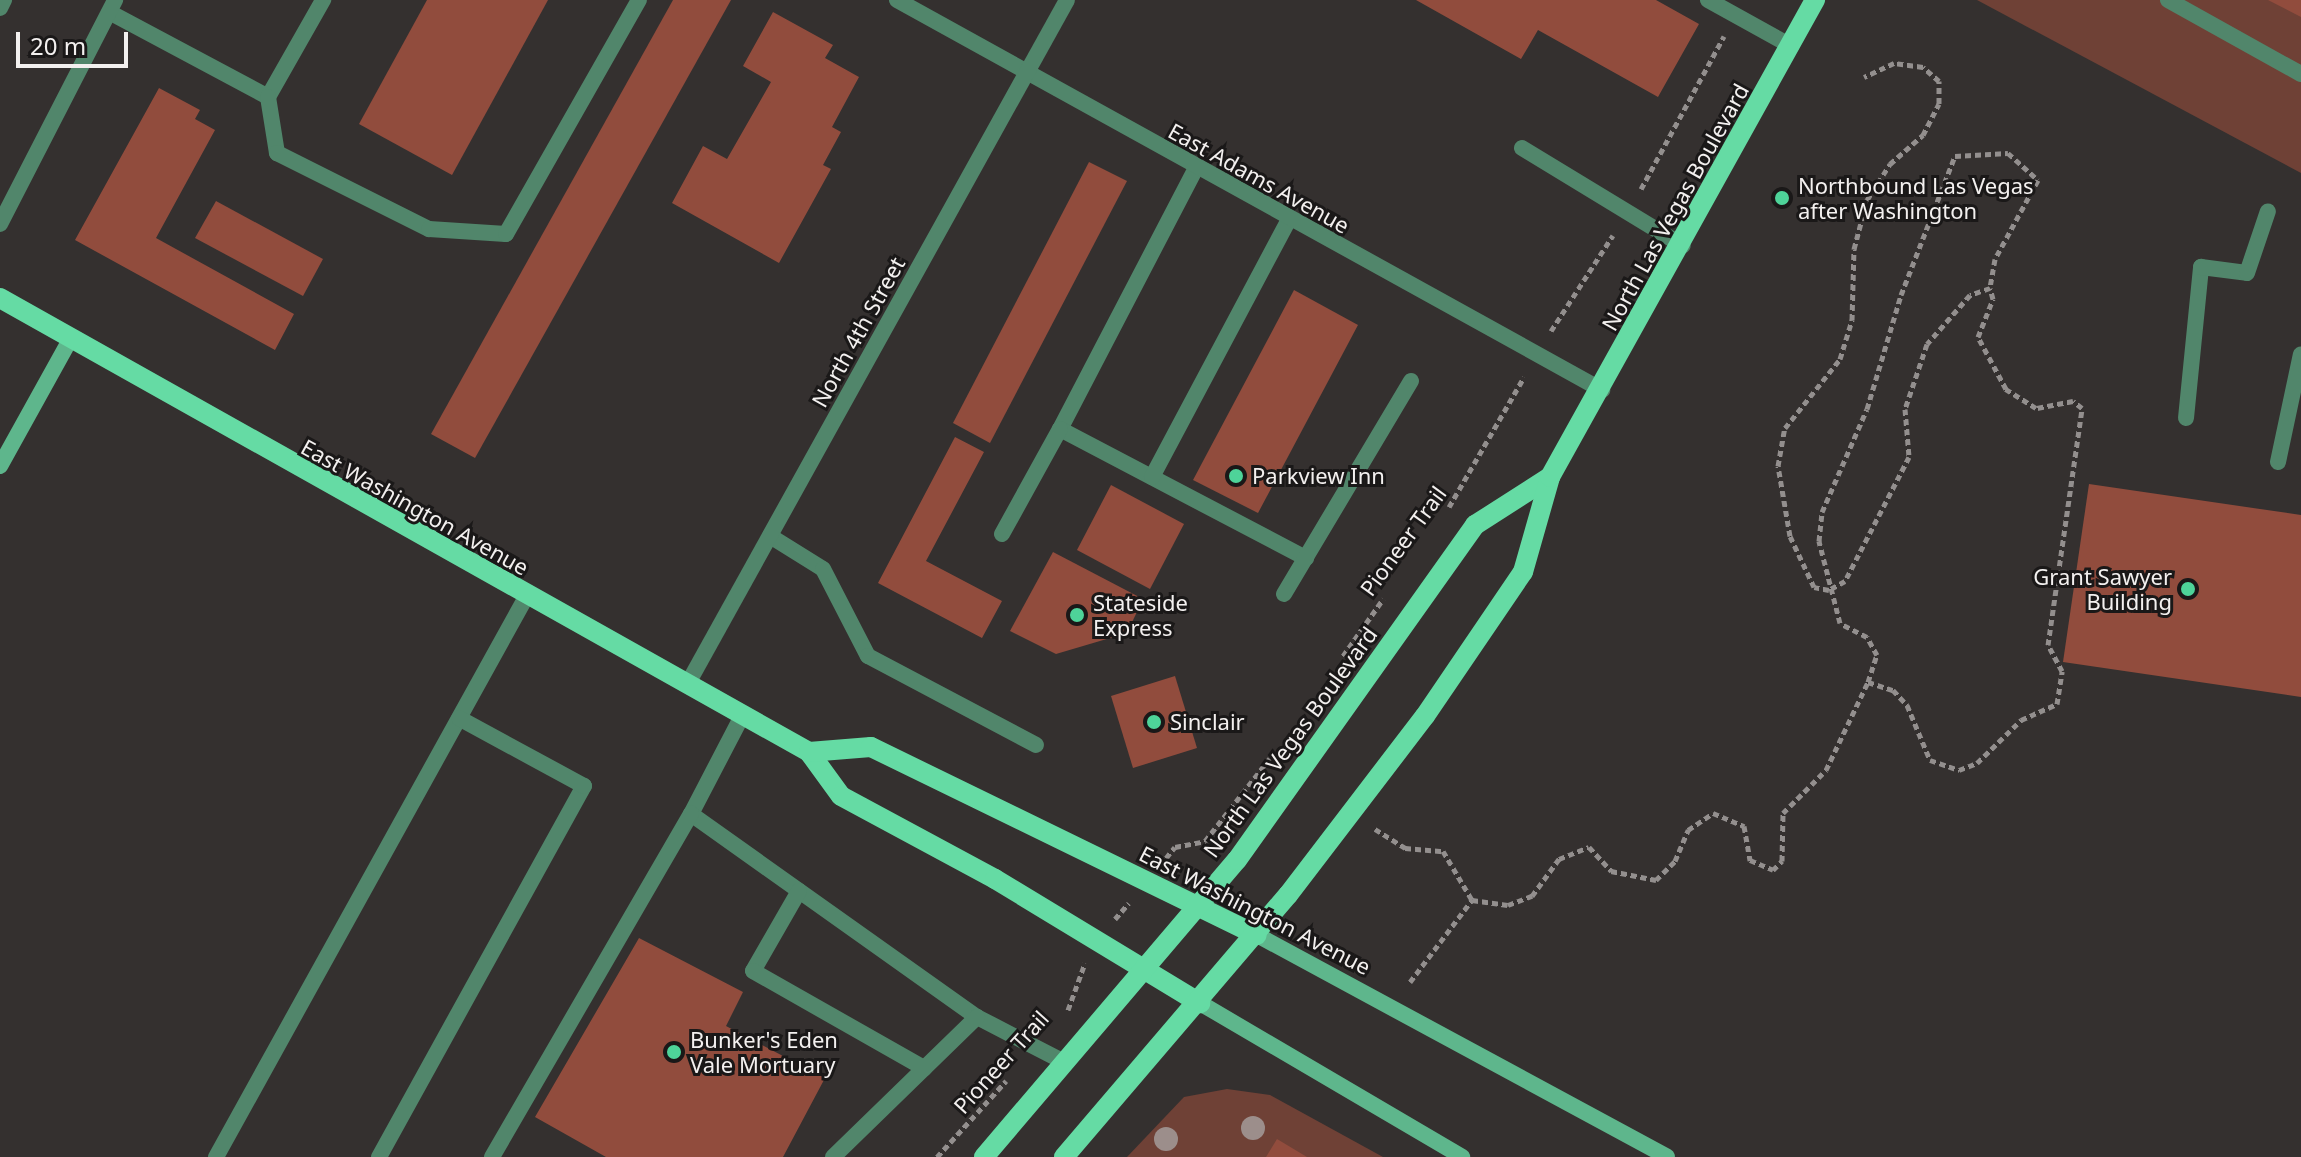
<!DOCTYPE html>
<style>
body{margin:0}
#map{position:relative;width:2301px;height:1157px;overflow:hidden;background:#34302f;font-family:"Noto Sans",sans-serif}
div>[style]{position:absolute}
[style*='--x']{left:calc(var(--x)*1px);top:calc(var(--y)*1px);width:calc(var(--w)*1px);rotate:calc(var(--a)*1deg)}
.green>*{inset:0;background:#6f4136}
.building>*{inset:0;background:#914c3d}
.path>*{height:5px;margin-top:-2.5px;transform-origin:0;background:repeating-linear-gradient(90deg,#938f8e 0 6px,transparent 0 10px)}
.lane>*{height:16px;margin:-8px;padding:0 8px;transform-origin:8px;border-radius:8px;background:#51866b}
.street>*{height:16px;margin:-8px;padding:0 8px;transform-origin:8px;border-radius:8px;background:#51866b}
.secondary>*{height:16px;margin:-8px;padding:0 8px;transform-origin:8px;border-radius:8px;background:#5eb68c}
.primary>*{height:20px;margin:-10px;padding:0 10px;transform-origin:10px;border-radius:10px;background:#65dba4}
.trees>*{width:24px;height:24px;margin:-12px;border-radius:50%;background:#9c8e8b}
.dots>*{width:22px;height:22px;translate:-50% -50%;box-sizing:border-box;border:4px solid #1a1818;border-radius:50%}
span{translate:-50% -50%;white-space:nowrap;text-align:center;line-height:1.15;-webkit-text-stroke:6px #1a1818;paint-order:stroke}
.street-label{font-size:22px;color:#f3f0ef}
.poi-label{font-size:22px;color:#f3f0ef}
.left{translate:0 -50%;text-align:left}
.right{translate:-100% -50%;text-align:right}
.scale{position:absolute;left:16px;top:32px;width:112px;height:36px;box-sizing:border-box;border:4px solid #f3f0ef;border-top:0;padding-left:10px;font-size:24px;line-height:28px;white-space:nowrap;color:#f3f0ef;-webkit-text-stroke:6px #1a1818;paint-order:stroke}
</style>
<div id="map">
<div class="green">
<i style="clip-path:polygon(1977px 0,2301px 0,2301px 173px)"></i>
<i style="clip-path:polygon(1227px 1089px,1270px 1095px,1383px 1157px,1127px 1157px,1184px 1097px)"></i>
</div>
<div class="building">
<i style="clip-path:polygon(427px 0,548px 0,452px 175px,359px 124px)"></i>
<i style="clip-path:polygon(673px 0,731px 0,475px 458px,431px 434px)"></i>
<i style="clip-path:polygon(1416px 0,1656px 0,1699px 24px,1658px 97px,1538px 30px,1521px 59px)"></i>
<i style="clip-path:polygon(2268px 0,2301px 0,2301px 17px)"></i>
<i style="clip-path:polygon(773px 12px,833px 45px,825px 58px,859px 77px,832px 127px,841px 132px,823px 165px,831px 169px,779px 263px,672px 203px,703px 146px,727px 159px,771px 82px,743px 66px)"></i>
<i style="clip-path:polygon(159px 88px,200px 110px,195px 119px,215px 130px,156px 238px,294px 314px,275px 350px,75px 240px)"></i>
<i style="clip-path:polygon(1089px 162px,1127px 181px,990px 443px,953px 423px)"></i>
<i style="clip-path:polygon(216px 201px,323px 259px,303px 296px,195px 238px)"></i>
<i style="clip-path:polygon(1294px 290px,1358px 325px,1258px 513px,1193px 480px)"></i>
<i style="clip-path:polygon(955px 437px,984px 452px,926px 561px,1002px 601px,982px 638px,878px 583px)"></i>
<i style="clip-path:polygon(2089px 484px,2301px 515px,2301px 697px,2063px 662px)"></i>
<i style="clip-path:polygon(1111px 485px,1184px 524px,1150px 589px,1077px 550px)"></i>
<i style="clip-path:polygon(1053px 552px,1143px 599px,1127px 633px,1056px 654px,1010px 631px)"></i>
<i style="clip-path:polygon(1175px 676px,1197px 748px,1133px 768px,1111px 696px)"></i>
<i style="clip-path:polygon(639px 938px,743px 992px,726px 1026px,825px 1078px,783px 1157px,606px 1157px,535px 1117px)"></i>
<i style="clip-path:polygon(1277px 1139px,1307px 1157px,1266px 1157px)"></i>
</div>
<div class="path">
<i style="--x:1641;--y:189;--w:174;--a:-61.5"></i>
<i style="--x:1551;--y:331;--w:114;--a:-57.1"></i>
<i style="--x:1449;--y:507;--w:150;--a:-60"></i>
<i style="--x:1343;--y:656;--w:70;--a:-54.9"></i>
<i style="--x:1868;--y:682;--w:28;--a:-72"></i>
<i style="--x:1877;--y:655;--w:21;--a:-119"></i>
<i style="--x:1867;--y:637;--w:30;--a:-153"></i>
<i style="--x:1840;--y:623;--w:85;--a:-104.4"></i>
<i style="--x:1819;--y:541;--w:29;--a:-84"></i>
<i style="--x:1822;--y:512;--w:112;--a:-66.4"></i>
<i style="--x:1867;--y:409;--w:119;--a:-73.4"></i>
<i style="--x:1901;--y:295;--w:149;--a:-68.8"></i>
<i style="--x:1955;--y:156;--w:53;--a:-3.2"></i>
<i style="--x:2008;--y:153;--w:40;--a:42"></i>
<i style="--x:2038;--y:180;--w:90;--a:118.6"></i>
<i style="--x:1995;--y:259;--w:29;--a:100"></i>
<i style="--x:1375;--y:829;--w:36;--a:32"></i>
<i style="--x:1405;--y:848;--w:38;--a:5"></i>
<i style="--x:1443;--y:851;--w:57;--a:59.4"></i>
<i style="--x:1472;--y:900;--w:36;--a:8"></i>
<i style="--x:1508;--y:905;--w:26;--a:-21"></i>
<i style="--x:1532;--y:896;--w:46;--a:-53.9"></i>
<i style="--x:1559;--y:859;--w:32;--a:-22"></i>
<i style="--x:1589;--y:847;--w:33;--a:47"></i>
<i style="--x:1611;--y:871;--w:46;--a:11.3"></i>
<i style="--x:1656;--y:880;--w:27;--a:-45"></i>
<i style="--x:1675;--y:861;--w:34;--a:-67"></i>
<i style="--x:1688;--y:830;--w:30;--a:-34"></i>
<i style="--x:1713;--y:813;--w:34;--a:23"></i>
<i style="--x:1744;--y:826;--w:35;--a:80"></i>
<i style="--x:1750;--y:860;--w:25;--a:23"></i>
<i style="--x:1773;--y:870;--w:13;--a:-45"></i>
<i style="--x:1782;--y:861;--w:48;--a:-88.8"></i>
<i style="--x:1783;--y:813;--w:61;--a:-45"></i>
<i style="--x:1826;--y:770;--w:98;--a:-64.5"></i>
<i style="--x:1868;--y:682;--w:26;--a:18"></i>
<i style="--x:1893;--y:690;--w:21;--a:47"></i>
<i style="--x:1907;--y:705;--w:60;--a:67.3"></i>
<i style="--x:1930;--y:760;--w:31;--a:19"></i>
<i style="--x:1959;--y:770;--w:19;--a:-21"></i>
<i style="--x:1977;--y:763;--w:62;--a:-44.3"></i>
<i style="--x:2021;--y:720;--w:39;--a:-24"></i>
<i style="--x:2057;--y:704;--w:33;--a:-81"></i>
<i style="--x:2062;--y:671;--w:30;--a:-118"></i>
<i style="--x:2048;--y:645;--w:239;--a:-81.8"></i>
<i style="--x:2082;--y:408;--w:11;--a:-142"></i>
<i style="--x:2073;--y:401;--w:38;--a:169"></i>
<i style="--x:2036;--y:408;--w:36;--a:-148"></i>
<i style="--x:2006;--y:389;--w:59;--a:-118.3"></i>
<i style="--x:1978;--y:337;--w:41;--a:-68.5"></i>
<i style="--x:1993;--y:299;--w:11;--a:-105"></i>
<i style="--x:1990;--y:288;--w:21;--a:161"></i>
<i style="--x:1970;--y:295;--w:65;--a:131.3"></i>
<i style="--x:1927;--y:344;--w:69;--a:108.7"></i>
<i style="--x:1905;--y:409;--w:48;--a:85.2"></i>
<i style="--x:1909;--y:457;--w:140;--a:117.3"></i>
<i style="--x:1845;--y:581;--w:18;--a:151"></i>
<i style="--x:1829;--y:590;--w:15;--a:-169"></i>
<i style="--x:1814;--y:587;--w:56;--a:-115.2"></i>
<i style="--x:1790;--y:536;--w:71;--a:-99.7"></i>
<i style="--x:1778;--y:466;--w:39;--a:-80"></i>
<i style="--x:1785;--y:428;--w:88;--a:-51.4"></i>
<i style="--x:1840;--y:359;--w:41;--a:-72.9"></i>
<i style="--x:1852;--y:320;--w:71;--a:-88.4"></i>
<i style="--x:1854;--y:249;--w:51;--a:-75.1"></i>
<i style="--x:1867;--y:200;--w:43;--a:-57.4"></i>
<i style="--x:1890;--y:164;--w:44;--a:-41.3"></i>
<i style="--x:1923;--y:135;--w:35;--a:-63"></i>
<i style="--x:1939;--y:104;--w:23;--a:-90"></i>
<i style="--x:1939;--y:81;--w:21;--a:-139"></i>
<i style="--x:1923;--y:67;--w:29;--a:-172"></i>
<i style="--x:1894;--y:63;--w:33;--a:155"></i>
<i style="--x:1166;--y:858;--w:14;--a:-51"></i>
<i style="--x:1175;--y:847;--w:31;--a:-11"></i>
<i style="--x:1205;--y:841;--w:105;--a:-51.9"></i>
<i style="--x:1115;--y:919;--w:21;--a:-49"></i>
<i style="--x:1410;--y:982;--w:103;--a:-52.9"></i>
<i style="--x:1068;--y:1010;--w:50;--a:-70.1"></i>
<i style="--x:937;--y:1157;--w:103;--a:-47.8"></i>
</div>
<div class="lane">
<i style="--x:1708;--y:0;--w:95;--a:29"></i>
<i style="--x:2168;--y:0;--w:152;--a:29.1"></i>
<i style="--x:0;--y:8;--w:9;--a:-63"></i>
<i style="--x:111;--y:13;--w:178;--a:28.1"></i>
<i style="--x:268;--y:97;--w:112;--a:-60.4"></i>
<i style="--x:268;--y:97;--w:57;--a:80.9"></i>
<i style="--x:277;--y:153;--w:170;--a:26.6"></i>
<i style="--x:429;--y:229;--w:77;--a:3.7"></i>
<i style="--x:506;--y:234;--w:269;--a:-60.4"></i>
<i style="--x:1522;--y:148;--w:188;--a:31.3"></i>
<i style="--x:1196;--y:168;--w:294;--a:117.5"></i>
<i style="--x:1060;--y:429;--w:278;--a:27.7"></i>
<i style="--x:0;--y:224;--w:252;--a:-62.8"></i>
<i style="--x:2186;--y:418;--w:152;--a:-84.3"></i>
<i style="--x:2201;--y:267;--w:46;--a:7.4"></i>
<i style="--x:2247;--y:273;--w:65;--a:-71.3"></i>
<i style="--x:2278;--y:462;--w:110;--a:-78"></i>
<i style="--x:1152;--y:477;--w:292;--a:-62"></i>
<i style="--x:1002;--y:534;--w:120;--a:-61.1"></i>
<i style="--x:770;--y:536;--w:62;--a:31.9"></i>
<i style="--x:823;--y:569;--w:98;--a:62.7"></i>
<i style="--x:868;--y:656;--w:190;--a:27.9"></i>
<i style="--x:1284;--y:594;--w:248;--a:-59.2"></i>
<i style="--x:742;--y:716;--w:110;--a:117.5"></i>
<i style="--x:691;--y:814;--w:351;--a:35.4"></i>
<i style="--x:977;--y:1017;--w:100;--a:27.3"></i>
<i style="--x:799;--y:891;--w:92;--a:119.9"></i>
<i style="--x:753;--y:971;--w:197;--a:29.6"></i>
<i style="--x:216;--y:1157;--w:640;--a:-61.03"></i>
<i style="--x:379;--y:1157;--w:424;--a:-61.1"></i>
<i style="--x:584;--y:786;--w:142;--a:-151.5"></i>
<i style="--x:492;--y:1157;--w:397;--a:-59.9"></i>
<i style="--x:833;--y:1157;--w:201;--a:-44.2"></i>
</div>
<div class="street">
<i style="--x:897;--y:0;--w:806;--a:28.95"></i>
<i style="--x:687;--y:685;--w:783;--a:-60.98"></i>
</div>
<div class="secondary">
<i style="--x:0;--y:466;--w:146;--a:-61"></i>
<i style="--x:1257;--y:935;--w:466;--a:28.4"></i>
<i style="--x:1200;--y:1003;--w:304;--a:30.4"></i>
</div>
<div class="primary">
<i style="--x:0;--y:298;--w:928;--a:29.3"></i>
<i style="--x:809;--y:752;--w:54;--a:54"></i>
<i style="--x:841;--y:796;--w:175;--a:28.3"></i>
<i style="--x:995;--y:879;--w:240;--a:31.2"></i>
<i style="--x:809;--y:752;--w:62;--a:-4.6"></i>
<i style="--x:871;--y:747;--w:429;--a:26"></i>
<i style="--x:984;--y:1157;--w:390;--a:-49.6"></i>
<i style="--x:1237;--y:860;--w:411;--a:-54.6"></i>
<i style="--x:1475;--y:525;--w:89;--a:-32.6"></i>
<i style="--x:1064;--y:1157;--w:345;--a:-49.5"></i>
<i style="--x:1288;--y:895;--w:225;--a:-52.6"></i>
<i style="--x:1425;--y:716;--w:174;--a:-55.8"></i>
<i style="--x:1523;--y:572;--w:99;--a:-74.1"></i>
<i style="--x:1550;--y:477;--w:546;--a:-60.95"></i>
</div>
<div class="trees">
<i style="left:1253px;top:1128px"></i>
<i style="left:1166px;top:1139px"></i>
</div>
<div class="dots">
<i style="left:1782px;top:198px;background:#4ed399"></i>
<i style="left:1236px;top:476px;background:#4ed399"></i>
<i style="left:2188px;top:589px;background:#4ed399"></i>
<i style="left:1077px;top:615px;background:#4ed399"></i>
<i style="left:1154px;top:722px;background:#4ed399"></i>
<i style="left:674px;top:1052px;background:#4ed399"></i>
</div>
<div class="street-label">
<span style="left:1259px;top:178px;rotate:29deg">East Adams Avenue</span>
<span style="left:1675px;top:207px;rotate:-61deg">North Las Vegas Boulevard</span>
<span style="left:858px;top:332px;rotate:-61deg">North 4th Street</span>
<span style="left:415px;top:507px;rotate:29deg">East Washington Avenue</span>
<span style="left:1403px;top:541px;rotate:-54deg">Pioneer Trail</span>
<span style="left:1290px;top:742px;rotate:-54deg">North Las Vegas Boulevard</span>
<span style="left:1255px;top:910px;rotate:27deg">East Washington Avenue</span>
<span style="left:1001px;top:1062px;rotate:-48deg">Pioneer Trail</span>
</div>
<div class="poi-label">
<span class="left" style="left:1798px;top:198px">Northbound Las Vegas<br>after Washington</span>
<span class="left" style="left:1252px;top:476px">Parkview Inn</span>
<span class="right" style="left:2172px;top:589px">Grant Sawyer<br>Building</span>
<span class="left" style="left:1093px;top:615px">Stateside<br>Express</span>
<span class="left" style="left:1170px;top:722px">Sinclair</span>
<span class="left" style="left:690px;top:1052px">Bunker's Eden<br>Vale Mortuary</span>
</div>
<div class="scale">20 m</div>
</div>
